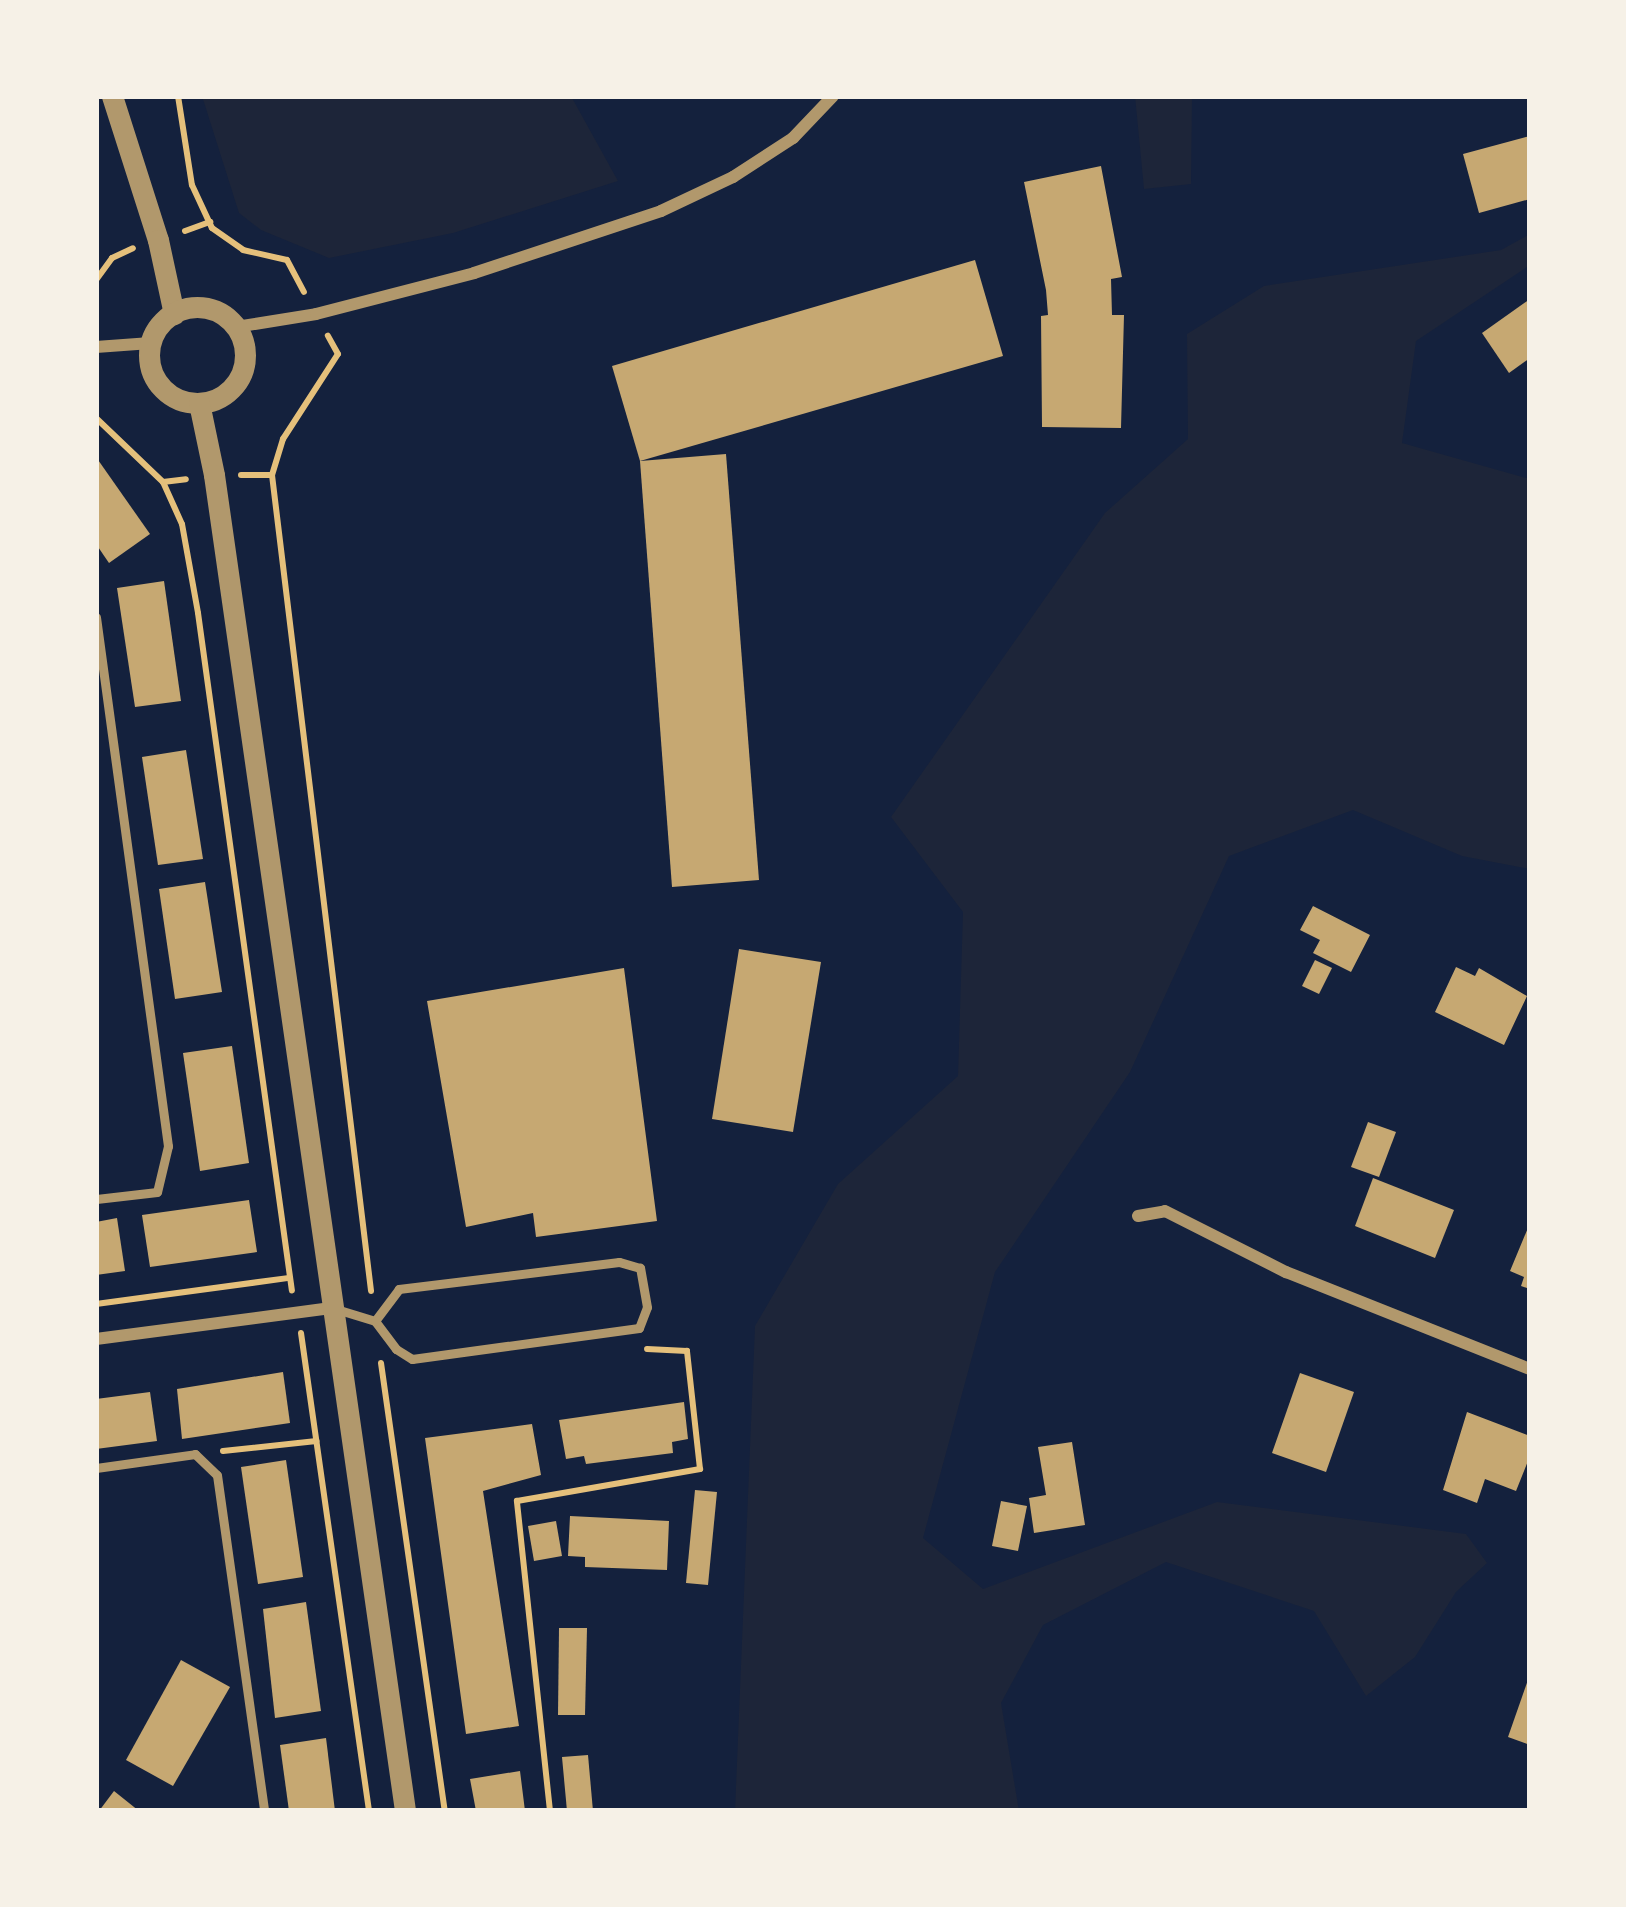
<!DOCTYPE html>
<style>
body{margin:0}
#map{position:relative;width:1626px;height:1907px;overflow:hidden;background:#14213d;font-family:"Source Serif 4",serif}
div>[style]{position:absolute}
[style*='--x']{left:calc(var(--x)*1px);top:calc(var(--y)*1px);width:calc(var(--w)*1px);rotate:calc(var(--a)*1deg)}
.green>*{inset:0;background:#1d2539}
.building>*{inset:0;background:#c6a872}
.path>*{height:6px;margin:-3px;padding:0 3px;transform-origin:3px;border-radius:3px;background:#e5c07b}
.service>*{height:9px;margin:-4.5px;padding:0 4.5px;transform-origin:4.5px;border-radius:4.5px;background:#b1986c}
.minor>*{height:12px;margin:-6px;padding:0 6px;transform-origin:6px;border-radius:6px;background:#b1986c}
.tertiary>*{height:21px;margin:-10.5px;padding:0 10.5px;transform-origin:10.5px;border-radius:10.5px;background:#b1986c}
.tertiary>.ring{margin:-10.5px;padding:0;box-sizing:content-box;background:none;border:21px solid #b1986c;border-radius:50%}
span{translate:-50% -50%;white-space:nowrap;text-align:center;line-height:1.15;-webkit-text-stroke:12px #f6f1e7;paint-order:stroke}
.frame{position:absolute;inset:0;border:99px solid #f6f1e7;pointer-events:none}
</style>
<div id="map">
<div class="green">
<i style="clip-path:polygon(202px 96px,571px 96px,618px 181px,453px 233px,329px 258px,261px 230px,239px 213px)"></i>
<i style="clip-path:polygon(1135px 96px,1192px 96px,1191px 184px,1144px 189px)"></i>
<i style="clip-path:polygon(1530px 234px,1530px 265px,1416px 341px,1402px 443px,1530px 479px,1530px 869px,1462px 856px,1353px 810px,1229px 856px,1130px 1072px,995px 1272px,923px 1538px,983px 1589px,1217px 1502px,1466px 1534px,1487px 1563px,1456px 1592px,1415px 1657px,1366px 1696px,1314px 1611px,1166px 1562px,1043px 1625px,1001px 1703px,1019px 1811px,735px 1811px,755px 1326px,838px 1184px,958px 1076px,963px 912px,891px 817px,1105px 513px,1188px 439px,1187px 334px,1264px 286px,1501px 250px)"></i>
</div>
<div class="building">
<i style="clip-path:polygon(1530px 136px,1530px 199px,1479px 213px,1463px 154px)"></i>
<i style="clip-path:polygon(1101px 166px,1122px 277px,1111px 279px,1112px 315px,1124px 315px,1121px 428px,1042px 427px,1041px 316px,1048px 315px,1046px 290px,1024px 182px)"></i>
<i style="clip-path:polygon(975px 260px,1003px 356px,640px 461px,612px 366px)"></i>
<i style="clip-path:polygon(1530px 299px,1530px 358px,1509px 373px,1482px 333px)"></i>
<i style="clip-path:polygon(726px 454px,759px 880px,672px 887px,640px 461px)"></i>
<i style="clip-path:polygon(96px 457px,150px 534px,109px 563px,96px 544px)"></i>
<i style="clip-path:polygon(164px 581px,181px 701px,135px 707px,117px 588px)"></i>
<i style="clip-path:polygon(186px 750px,203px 859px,158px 865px,142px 757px)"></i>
<i style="clip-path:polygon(205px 882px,222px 992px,175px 999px,159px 889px)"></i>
<i style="clip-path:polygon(1313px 906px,1370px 935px,1351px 972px,1313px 953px,1320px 940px,1300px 930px)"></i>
<i style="clip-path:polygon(739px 949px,821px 962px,793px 1132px,712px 1119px)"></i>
<i style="clip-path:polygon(1315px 960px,1332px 968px,1319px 994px,1302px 986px)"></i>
<i style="clip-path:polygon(1456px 967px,1475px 976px,1479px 968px,1527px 996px,1504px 1045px,1435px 1012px)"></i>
<i style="clip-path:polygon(624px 968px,657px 1221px,536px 1237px,533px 1213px,466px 1227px,427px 1001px)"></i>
<i style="clip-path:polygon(232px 1046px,249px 1163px,200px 1171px,183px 1053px)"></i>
<i style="clip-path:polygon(1368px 1122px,1396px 1132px,1379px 1177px,1351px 1167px)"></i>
<i style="clip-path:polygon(1373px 1178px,1454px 1210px,1435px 1258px,1355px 1226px)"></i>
<i style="clip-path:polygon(249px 1200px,257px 1252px,150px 1267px,142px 1215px)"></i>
<i style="clip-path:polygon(117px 1218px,125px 1271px,96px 1275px,96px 1222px)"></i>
<i style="clip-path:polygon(1530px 1223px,1530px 1289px,1521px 1286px,1524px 1277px,1510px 1271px)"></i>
<i style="clip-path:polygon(283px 1372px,290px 1423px,182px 1439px,177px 1389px)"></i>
<i style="clip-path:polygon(1300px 1373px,1354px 1392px,1326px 1472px,1272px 1453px)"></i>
<i style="clip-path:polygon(150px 1392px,157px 1441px,96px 1449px,96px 1399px)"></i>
<i style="clip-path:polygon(684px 1402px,688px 1439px,672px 1442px,673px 1453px,586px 1464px,584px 1456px,566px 1459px,559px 1420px)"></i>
<i style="clip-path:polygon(1467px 1412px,1530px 1436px,1530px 1456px,1516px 1491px,1485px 1479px,1477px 1503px,1443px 1490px)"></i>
<i style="clip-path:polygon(532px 1424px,541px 1475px,483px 1491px,519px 1726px,466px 1734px,425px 1438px)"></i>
<i style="clip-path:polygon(1072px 1442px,1085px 1525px,1034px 1533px,1029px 1498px,1046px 1495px,1038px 1447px)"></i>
<i style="clip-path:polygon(286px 1460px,303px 1577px,258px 1584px,241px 1467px)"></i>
<i style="clip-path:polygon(695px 1490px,717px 1492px,708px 1585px,686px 1583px)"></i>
<i style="clip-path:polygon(1001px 1501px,1027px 1506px,1018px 1551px,992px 1546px)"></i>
<i style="clip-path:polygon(570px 1516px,669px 1521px,667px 1570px,585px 1567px,585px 1557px,568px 1556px)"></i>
<i style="clip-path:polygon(556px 1521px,562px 1556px,534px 1561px,528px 1526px)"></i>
<i style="clip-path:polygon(306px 1602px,321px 1711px,275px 1718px,263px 1609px)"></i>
<i style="clip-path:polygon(559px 1628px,587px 1628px,585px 1715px,558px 1715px)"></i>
<i style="clip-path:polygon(181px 1660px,230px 1687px,173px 1786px,126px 1760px)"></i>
<i style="clip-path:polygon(1529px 1677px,1530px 1677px,1530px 1745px,1508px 1737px)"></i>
<i style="clip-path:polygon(326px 1738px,335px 1811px,289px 1811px,280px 1745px)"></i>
<i style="clip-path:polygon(588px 1755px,593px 1811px,567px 1811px,562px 1757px)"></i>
<i style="clip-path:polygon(520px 1771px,525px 1811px,476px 1811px,470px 1779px)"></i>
<i style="clip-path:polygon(114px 1791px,139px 1811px,99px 1811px)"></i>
</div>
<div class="path">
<i style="--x:178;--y:96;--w:90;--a:81.1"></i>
<i style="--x:192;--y:185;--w:47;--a:65.1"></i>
<i style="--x:212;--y:228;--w:38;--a:35"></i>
<i style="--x:243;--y:250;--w:45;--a:12.8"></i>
<i style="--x:287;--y:260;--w:36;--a:62"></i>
<i style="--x:185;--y:231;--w:27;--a:-20"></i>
<i style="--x:96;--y:280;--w:27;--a:-54"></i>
<i style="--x:112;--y:258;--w:23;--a:-25"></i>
<i style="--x:96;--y:418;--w:93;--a:43.7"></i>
<i style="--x:163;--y:482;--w:23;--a:-7"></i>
<i style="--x:241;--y:475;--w:31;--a:0"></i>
<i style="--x:272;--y:475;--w:38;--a:-73"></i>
<i style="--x:283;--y:439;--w:101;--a:-57.1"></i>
<i style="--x:338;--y:354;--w:21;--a:-119"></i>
<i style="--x:272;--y:475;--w:822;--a:83.08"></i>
<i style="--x:163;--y:482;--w:46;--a:65.7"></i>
<i style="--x:182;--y:524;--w:90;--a:79.8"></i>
<i style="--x:198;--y:613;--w:684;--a:82.11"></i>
<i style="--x:96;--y:1304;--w:195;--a:-7.7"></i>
<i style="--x:301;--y:1333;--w:483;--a:81.9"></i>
<i style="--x:381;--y:1363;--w:453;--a:81.9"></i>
<i style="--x:223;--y:1451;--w:94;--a:-6.1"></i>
<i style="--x:550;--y:1811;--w:312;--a:-96.1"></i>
<i style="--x:517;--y:1501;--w:186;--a:-9.9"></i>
<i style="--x:700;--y:1469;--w:119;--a:-96.3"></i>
<i style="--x:687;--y:1351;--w:40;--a:-177.1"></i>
</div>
<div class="service">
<i style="--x:96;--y:617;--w:534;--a:82.25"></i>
<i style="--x:168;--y:1146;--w:47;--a:103.4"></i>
<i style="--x:157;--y:1192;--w:61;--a:173.5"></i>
<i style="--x:336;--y:1309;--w:41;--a:17.1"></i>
<i style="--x:375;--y:1321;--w:35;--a:53"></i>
<i style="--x:396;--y:1349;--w:19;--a:32"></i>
<i style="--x:412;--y:1359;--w:229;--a:-7.8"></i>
<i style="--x:639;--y:1328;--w:22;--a:-69"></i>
<i style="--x:647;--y:1307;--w:40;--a:-100"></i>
<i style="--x:640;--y:1268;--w:22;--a:-164"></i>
<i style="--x:619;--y:1262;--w:222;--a:173"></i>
<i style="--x:399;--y:1289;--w:40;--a:127"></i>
<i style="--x:96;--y:1468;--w:100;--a:-8"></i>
<i style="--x:195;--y:1454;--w:30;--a:44"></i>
<i style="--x:217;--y:1475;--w:339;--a:82"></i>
</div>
<div class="minor">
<i style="--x:236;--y:327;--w:81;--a:-9.2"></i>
<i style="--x:316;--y:314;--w:163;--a:-14.5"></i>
<i style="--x:474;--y:273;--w:197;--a:-18.3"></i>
<i style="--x:661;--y:211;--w:80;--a:-25.3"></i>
<i style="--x:733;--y:177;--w:72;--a:-33"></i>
<i style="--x:793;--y:138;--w:58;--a:-46.4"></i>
<i style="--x:96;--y:347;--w:55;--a:-4.2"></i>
<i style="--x:1138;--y:1216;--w:27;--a:-10"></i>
<i style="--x:1165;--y:1211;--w:136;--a:26.8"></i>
<i style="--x:1286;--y:1272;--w:263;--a:21.7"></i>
<i style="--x:96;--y:1339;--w:239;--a:-7.5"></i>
</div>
<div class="tertiary">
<i style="--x:112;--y:96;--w:151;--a:72.3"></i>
<i style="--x:158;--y:240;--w:76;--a:77.8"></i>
<i class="ring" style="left:149px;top:307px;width:75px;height:75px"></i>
<i style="--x:199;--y:403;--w:74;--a:78.2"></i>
<i style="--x:214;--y:475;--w:1350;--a:81.86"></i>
</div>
<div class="frame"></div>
</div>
